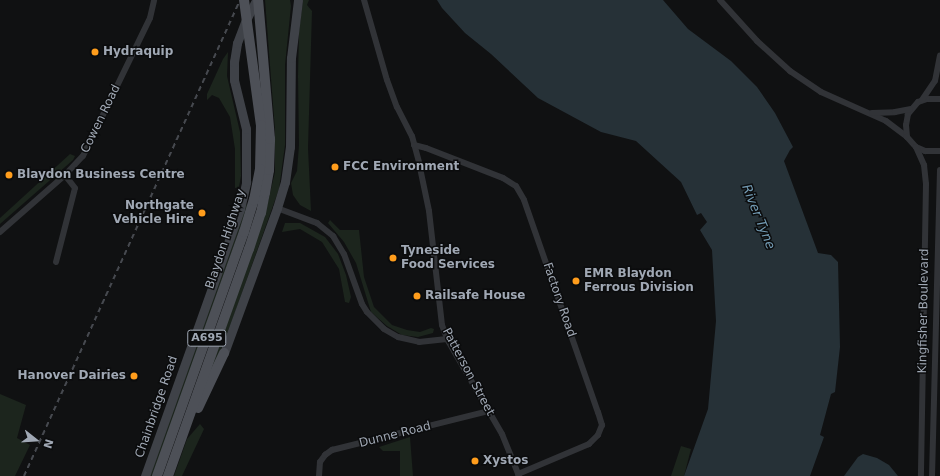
<!DOCTYPE html>
<style>
body{margin:0}
#map{position:relative;width:940px;height:476px;overflow:hidden;background:#101112;font-family:"DejaVu Sans",sans-serif}
div>[style]{position:absolute}
[style*='--x']{left:calc(var(--x)*1px);top:calc(var(--y)*1px);width:calc(var(--w)*1px);rotate:calc(var(--a)*1deg)}
.green>*{inset:0;background:#1c251d}
.water>*{inset:0;background:#263137}
.minor>*{height:6px;margin:-3px;padding:0 3px;transform-origin:3px;border-radius:3px;background:#313337}
.secondary>*{height:9px;margin:-4.5px;padding:0 4.5px;transform-origin:4.5px;border-radius:4.5px;background:#3f4248}
.primary>*{height:10px;margin:-5px;padding:0 5px;transform-origin:5px;border-radius:5px;background:#4d5057}
.rail>*{height:2px;margin-top:-1px;transform-origin:0;background:repeating-linear-gradient(90deg,#46494f 0 5px,transparent 0 9px)}
.primary-bridge>*{height:10px;margin:-5px;padding:0 5px;transform-origin:5px;border-radius:5px;background:#4d5057}
.dots>*{width:11px;height:11px;translate:-50% -50%;box-sizing:border-box;border:2px solid #0b0c0d;border-radius:50%}
span{translate:-50% -50%;white-space:nowrap;text-align:center;line-height:1.15;-webkit-text-stroke:3px #0b0c0d;paint-order:stroke}
.shield-label span{padding:1px 3px;background:#0b0c0d;border:1px solid;border-radius:3px;-webkit-text-stroke-width:0}
.shield-label{font-size:11px;color:#a0a8b4;font-weight:700}
.poi-label{font-size:12px;color:#a0a8b4;font-weight:700}
.left{translate:0 -50%;text-align:left}
.right{translate:-100% -50%;text-align:right}
.street-label{font-size:12px;color:#a0a8b4}
.water-label{font-size:13px;color:#739bb4;font-style:italic}
.north{position:absolute;left:16px;top:420px;width:40px;height:40px;-webkit-text-stroke:3px #0b0c0d;paint-order:stroke;rotate:107deg;font-size:11px;font-weight:700;line-height:16px;text-align:center;color:#a0a8b4}
.north::after{content:'';display:block;margin:auto;width:14px;height:18px;background:#a0a8b4;clip-path:polygon(50% 0,100% 100%,50% 72%,0 100%)}
</style>
<div id="map">
<div class="green">
<i style="clip-path:polygon(265px 0,290px 0,291px 6px,285px 65px,285px 145px,279px 189px,233px 318px,206px 388px,200px 396px,266px 210px,275px 172px,275px 130px)"></i>
<i style="clip-path:polygon(303px 0,309px 0,307px 5px,312px 11px,308px 148px,311px 211px,300px 205px,293px 195px,291px 183px,297px 171px,299px 145px,298px 76px,299px 31px)"></i>
<i style="clip-path:polygon(228px 52px,227px 76px,240px 132px,241px 176px,239px 187px,235px 188px,235px 149px,230px 117px,219px 98px,212px 95px,207px 100px,207px 94px,223px 59px)"></i>
<i style="clip-path:polygon(70px 154px,75px 156px,73px 160px,0 224px,0 218px)"></i>
<i style="clip-path:polygon(245px 204px,248px 205px,178px 406px,152px 476px,149px 476px)"></i>
<i style="clip-path:polygon(330px 220px,340px 230px,359px 230px,364px 277px,374px 307px,392px 325px,407px 330px,420px 332px,431px 328px,434px 329px,433px 333px,418px 337px,402px 335px,387px 326px,371px 312px,356px 263px,344px 242px,328px 223px)"></i>
<i style="clip-path:polygon(285px 223px,300px 223px,325px 237px,338px 254px,346px 275px,351px 297px,349px 303px,345px 302px,339px 269px,322px 242px,300px 229px,282px 232px)"></i>
<i style="clip-path:polygon(0 394px,26px 405px,17px 438px,30px 445px,15px 476px,0 476px)"></i>
<i style="clip-path:polygon(200px 424px,204px 429px,182px 476px,174px 476px,187px 439px)"></i>
<i style="clip-path:polygon(410px 437px,413px 476px,400px 476px,400px 451px,383px 451px,379px 447px)"></i>
<i style="clip-path:polygon(681px 446px,691px 449px,684px 476px,671px 476px)"></i>
</div>
<div class="water">
<i style="clip-path:polygon(437px 0,663px 0,688px 29px,731px 61px,757px 87px,775px 113px,793px 147px,790px 150px,784px 161px,818px 253px,831px 255px,838px 262px,840px 347px,835px 392px,831px 394px,820px 435px,824px 437px,810px 476px,684px 476px,708px 409px,716px 321px,712px 250px,700px 230px,707px 222px,701px 213px,697px 215px,681px 182px,636px 141px,601px 132px,538px 98px,491px 54px,465px 33px,442px 8px)"></i>
<i style="clip-path:polygon(863px 454px,877px 458px,889px 465px,898px 476px,844px 476px,858px 457px)"></i>
</div>
<div class="minor">
<i style="--x:364;--y:0;--w:83;--a:74"></i>
<i style="--x:387;--y:80;--w:29;--a:70"></i>
<i style="--x:397;--y:107;--w:33;--a:63"></i>
<i style="--x:412;--y:136;--w:28;--a:75"></i>
<i style="--x:419;--y:163;--w:49;--a:78.2"></i>
<i style="--x:429;--y:211;--w:115;--a:83.5"></i>
<i style="--x:442;--y:325;--w:15;--a:70"></i>
<i style="--x:447;--y:339;--w:110;--a:59.9"></i>
<i style="--x:502;--y:434;--w:45;--a:68"></i>
<i style="--x:720;--y:0;--w:55;--a:47.9"></i>
<i style="--x:757;--y:41;--w:45;--a:42.3"></i>
<i style="--x:790;--y:71;--w:37;--a:34"></i>
<i style="--x:821;--y:92;--w:71;--a:24"></i>
<i style="--x:886;--y:121;--w:26;--a:37"></i>
<i style="--x:940;--y:99;--w:13;--a:180"></i>
<i style="--x:927;--y:99;--w:9;--a:162"></i>
<i style="--x:918;--y:102;--w:16;--a:130"></i>
<i style="--x:908;--y:114;--w:11;--a:100"></i>
<i style="--x:906;--y:125;--w:12;--a:85"></i>
<i style="--x:907;--y:137;--w:13;--a:48"></i>
<i style="--x:916;--y:147;--w:10;--a:24"></i>
<i style="--x:925;--y:151;--w:15;--a:0"></i>
<i style="--x:922;--y:100;--w:23;--a:-56"></i>
<i style="--x:935;--y:81;--w:26;--a:-79"></i>
<i style="--x:872;--y:113;--w:23;--a:-2"></i>
<i style="--x:895;--y:112;--w:15;--a:-11"></i>
<i style="--x:414;--y:145;--w:12;--a:14"></i>
<i style="--x:426;--y:148;--w:83;--a:21.3"></i>
<i style="--x:503;--y:178;--w:15;--a:32"></i>
<i style="--x:516;--y:186;--w:16;--a:60"></i>
<i style="--x:524;--y:200;--w:225;--a:70.8"></i>
<i style="--x:598;--y:412;--w:14;--a:73"></i>
<i style="--x:602;--y:425;--w:11;--a:112"></i>
<i style="--x:598;--y:435;--w:13;--a:135"></i>
<i style="--x:589;--y:444;--w:77;--a:157.1"></i>
<i style="--x:916;--y:147;--w:20;--a:66"></i>
<i style="--x:924;--y:165;--w:19;--a:84"></i>
<i style="--x:926;--y:184;--w:292;--a:91"></i>
<i style="--x:277;--y:208;--w:43;--a:20.6"></i>
<i style="--x:317;--y:223;--w:21;--a:39"></i>
<i style="--x:333;--y:236;--w:21;--a:59"></i>
<i style="--x:344;--y:254;--w:53;--a:70.2"></i>
<i style="--x:362;--y:304;--w:9;--a:58"></i>
<i style="--x:367;--y:312;--w:24;--a:45"></i>
<i style="--x:384;--y:329;--w:16;--a:30"></i>
<i style="--x:398;--y:337;--w:22;--a:13"></i>
<i style="--x:419;--y:342;--w:28;--a:-6"></i>
<i style="--x:0;--y:232;--w:86;--a:-41.2"></i>
<i style="--x:65;--y:175;--w:26;--a:-47"></i>
<i style="--x:83;--y:156;--w:153;--a:-64.1"></i>
<i style="--x:150;--y:18;--w:18;--a:-77"></i>
<i style="--x:56;--y:262;--w:76;--a:-75.6"></i>
<i style="--x:75;--y:188;--w:16;--a:-128"></i>
<i style="--x:319;--y:476;--w:14;--a:-86"></i>
<i style="--x:320;--y:462;--w:9;--a:-54"></i>
<i style="--x:325;--y:455;--w:9;--a:-36"></i>
<i style="--x:332;--y:450;--w:162;--a:-14"></i>
<i style="--x:932;--y:476;--w:306;--a:-88.5"></i>
</div>
<div class="secondary">
<i style="--x:224;--y:353;--w:154;--a:-69.9"></i>
<i style="--x:277;--y:208;--w:27;--a:-73"></i>
<i style="--x:285;--y:182;--w:35;--a:-82"></i>
<i style="--x:290;--y:147;--w:89;--a:-89.4"></i>
<i style="--x:291;--y:58;--w:58;--a:-83.1"></i>
<i style="--x:145;--y:476;--w:283;--a:-70.4"></i>
<i style="--x:240;--y:209;--w:28;--a:-77"></i>
<i style="--x:246;--y:182;--w:53;--a:-90"></i>
<i style="--x:246;--y:129;--w:50;--a:-103.8"></i>
<i style="--x:234;--y:80;--w:18;--a:-90"></i>
<i style="--x:234;--y:62;--w:19;--a:-81"></i>
<i style="--x:237;--y:43;--w:25;--a:-69"></i>
<i style="--x:246;--y:20;--w:22;--a:-63"></i>
</div>
<div class="primary">
<i style="--x:198;--y:408;--w:61;--a:-64.7"></i>
<i style="--x:157;--y:476;--w:259;--a:-70.4"></i>
<i style="--x:244;--y:232;--w:34;--a:-73"></i>
<i style="--x:168;--y:476;--w:241;--a:-70.4"></i>
<i style="--x:249;--y:249;--w:38;--a:-72"></i>
<i style="--x:261;--y:213;--w:20;--a:-79"></i>
<i style="--x:265;--y:193;--w:23;--a:-80"></i>
<i style="--x:269;--y:170;--w:31;--a:-88"></i>
<i style="--x:270;--y:139;--w:140;--a:-94.9"></i>
</div>
<div class="rail">
<i style="--x:24;--y:476;--w:523;--a:-65.59"></i>
</div>
<div class="primary-bridge">
<i style="--x:244;--y:0;--w:126;--a:82.3"></i>
<i style="--x:261;--y:125;--w:44;--a:91.3"></i>
<i style="--x:260;--y:169;--w:32;--a:101"></i>
</div>
<div class="dots">
<i style="left:95px;top:52px;background:#ff9d1c"></i>
<i style="left:335px;top:167px;background:#ff9d1c"></i>
<i style="left:9px;top:175px;background:#ff9d1c"></i>
<i style="left:202px;top:213px;background:#ff9d1c"></i>
<i style="left:393px;top:258px;background:#ff9d1c"></i>
<i style="left:576px;top:281px;background:#ff9d1c"></i>
<i style="left:417px;top:296px;background:#ff9d1c"></i>
<i style="left:134px;top:376px;background:#ff9d1c"></i>
<i style="left:475px;top:461px;background:#ff9d1c"></i>
</div>
<div class="shield-label">
<span style="left:207px;top:338px">A695</span>
</div>
<div class="poi-label">
<span class="left" style="left:103px;top:52px">Hydraquip</span>
<span class="left" style="left:343px;top:167px">FCC Environment</span>
<span class="left" style="left:17px;top:175px">Blaydon Business Centre</span>
<span class="right" style="left:194px;top:213px">Northgate<br>Vehicle Hire</span>
<span class="left" style="left:401px;top:258px">Tyneside<br>Food Services</span>
<span class="left" style="left:584px;top:281px">EMR Blaydon<br>Ferrous Division</span>
<span class="left" style="left:425px;top:296px">Railsafe House</span>
<span class="right" style="left:126px;top:376px">Hanover Dairies</span>
<span class="left" style="left:483px;top:461px">Xystos</span>
</div>
<div class="street-label">
<span style="left:101px;top:119px;rotate:-64deg">Cowen Road</span>
<span style="left:226px;top:239px;rotate:-72deg">Blaydon Highway</span>
<span style="left:559px;top:300px;rotate:71deg">Factory Road</span>
<span style="left:924px;top:311px;rotate:-89deg">Kingfisher Boulevard</span>
<span style="left:468px;top:372px;rotate:62deg">Patterson Street</span>
<span style="left:157px;top:407px;rotate:-71deg">Chainbridge Road</span>
<span style="left:395px;top:435px;rotate:-14deg">Dunne Road</span>
</div>
<div class="water-label">
<span style="left:758px;top:217px;rotate:68deg">River Tyne</span>
</div>
<div class="north">N</div>
</div>
